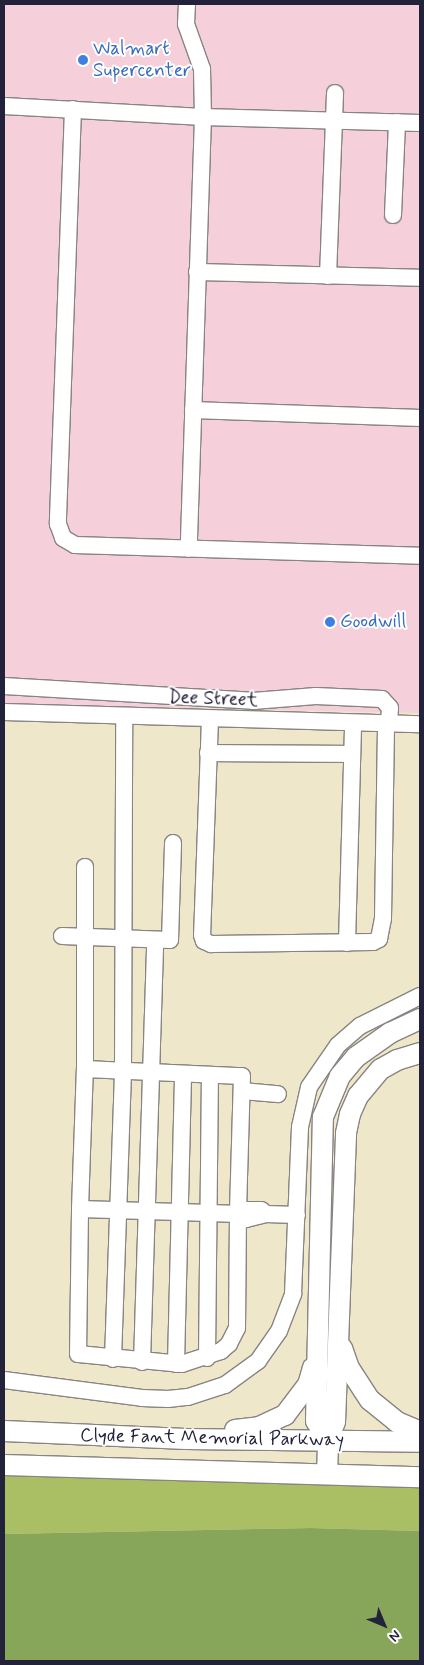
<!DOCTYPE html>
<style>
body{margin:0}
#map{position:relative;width:424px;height:1665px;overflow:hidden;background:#eee7ca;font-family:Mynerve,sans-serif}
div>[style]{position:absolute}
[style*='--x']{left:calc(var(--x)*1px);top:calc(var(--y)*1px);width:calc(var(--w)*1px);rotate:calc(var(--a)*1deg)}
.built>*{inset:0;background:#f5cfda}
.green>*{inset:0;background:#aabf63}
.forest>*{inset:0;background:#87a659}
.roads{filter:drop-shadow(1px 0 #888482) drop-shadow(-1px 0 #888482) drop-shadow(0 1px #888482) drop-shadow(0 -1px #888482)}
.minor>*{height:16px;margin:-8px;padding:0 8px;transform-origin:8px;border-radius:8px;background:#fff}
.major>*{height:20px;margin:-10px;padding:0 10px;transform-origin:10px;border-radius:10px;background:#fff}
.dots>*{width:14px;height:14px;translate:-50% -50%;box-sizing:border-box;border:2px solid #fff;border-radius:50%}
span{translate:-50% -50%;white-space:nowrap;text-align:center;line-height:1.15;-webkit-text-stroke:4px #fff;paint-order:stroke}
.shop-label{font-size:19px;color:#366cbe}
.left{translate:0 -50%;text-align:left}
.street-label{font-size:19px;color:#22223b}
.frame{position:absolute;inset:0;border:5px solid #22223b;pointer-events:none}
.north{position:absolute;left:359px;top:1600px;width:50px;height:50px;-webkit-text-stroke:4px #fff;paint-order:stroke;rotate:135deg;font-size:14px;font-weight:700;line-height:20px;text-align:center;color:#22223b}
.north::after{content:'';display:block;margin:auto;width:18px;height:22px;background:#22223b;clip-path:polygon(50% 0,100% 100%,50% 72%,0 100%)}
</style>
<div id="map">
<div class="built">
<i style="clip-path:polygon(4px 4px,420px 4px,420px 713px,4px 704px)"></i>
</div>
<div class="green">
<i style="clip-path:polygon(4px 1471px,420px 1484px,420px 1531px,311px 1528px,4px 1534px)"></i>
</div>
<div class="forest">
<i style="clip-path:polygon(311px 1528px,420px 1531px,420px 1661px,4px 1661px,4px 1534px)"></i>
</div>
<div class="roads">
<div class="minor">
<i style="--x:187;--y:4;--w:20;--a:93"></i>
<i style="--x:186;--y:24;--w:48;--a:70.4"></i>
<i style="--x:202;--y:69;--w:48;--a:88.8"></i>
<i style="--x:203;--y:117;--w:432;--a:91.9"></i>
<i style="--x:4;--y:106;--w:199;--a:3.2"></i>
<i style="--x:203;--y:117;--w:217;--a:1.6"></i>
<i style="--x:73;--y:109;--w:415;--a:92.1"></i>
<i style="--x:58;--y:524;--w:15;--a:70"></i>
<i style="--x:63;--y:538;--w:14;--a:30"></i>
<i style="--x:75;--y:545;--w:345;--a:1.8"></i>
<i style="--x:393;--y:215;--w:93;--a:-87.5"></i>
<i style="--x:197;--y:272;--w:223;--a:1.5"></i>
<i style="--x:328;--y:276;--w:183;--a:-87.8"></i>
<i style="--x:193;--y:410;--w:227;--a:2"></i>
<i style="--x:4;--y:686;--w:249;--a:3.4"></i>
<i style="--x:253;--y:701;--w:63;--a:-4.5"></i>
<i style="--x:316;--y:696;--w:66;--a:2.6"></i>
<i style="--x:382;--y:699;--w:12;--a:48"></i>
<i style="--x:390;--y:708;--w:16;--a:94"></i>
<i style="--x:4;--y:712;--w:416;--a:1.7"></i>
<i style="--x:210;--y:719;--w:216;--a:92.1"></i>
<i style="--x:202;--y:935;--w:6;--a:72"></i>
<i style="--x:204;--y:941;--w:8;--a:23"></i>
<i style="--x:211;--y:944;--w:162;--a:-0.7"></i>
<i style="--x:373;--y:942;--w:7;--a:-27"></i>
<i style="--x:379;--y:939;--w:21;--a:-79"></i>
<i style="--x:383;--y:918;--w:194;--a:-89.1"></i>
<i style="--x:208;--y:753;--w:144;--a:0.4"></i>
<i style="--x:85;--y:867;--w:202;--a:90"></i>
<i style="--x:62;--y:936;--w:108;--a:2.1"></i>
<i style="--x:170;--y:940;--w:97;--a:-88.2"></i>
<i style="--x:347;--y:943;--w:220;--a:-88.4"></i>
<i style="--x:242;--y:1091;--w:36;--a:5"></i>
<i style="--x:80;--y:1209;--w:140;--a:-88"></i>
<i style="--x:85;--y:1069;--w:157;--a:2.6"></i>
<i style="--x:242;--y:1076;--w:138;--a:91.7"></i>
<i style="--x:238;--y:1214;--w:114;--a:90.5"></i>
<i style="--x:237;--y:1328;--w:18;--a:117"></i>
<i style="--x:229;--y:1344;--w:11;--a:139"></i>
<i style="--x:221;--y:1351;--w:41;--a:161.6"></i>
<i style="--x:182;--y:1364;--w:104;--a:-174.5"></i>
<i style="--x:78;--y:1354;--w:145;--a:-89.2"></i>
<i style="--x:80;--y:1209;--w:98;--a:1.8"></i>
<i style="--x:178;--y:1212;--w:31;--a:2"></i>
<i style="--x:209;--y:1213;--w:29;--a:2"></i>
<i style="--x:238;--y:1214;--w:5;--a:0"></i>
<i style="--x:266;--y:1214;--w:6;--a:-141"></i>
<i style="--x:261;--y:1210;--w:15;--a:180"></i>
<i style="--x:246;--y:1210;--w:5;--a:127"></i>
<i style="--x:243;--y:1214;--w:6;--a:59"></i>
<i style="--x:246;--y:1219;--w:21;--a:-14"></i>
<i style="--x:266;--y:1214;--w:31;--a:2"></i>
<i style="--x:207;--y:1358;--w:283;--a:-89.4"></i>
<i style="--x:113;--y:1359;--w:288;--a:-88"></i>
<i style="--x:123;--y:1071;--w:355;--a:-89.8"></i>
<i style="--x:142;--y:1362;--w:422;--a:-88.2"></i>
<i style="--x:176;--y:1364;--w:290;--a:-88.6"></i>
<i style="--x:4;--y:1380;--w:139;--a:7.4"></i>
<i style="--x:142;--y:1398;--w:26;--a:2"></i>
<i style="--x:168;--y:1399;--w:20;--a:-6"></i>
<i style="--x:188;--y:1397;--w:39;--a:-18"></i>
<i style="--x:225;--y:1385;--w:41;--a:-36"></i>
<i style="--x:258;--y:1361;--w:37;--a:-55"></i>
<i style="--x:279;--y:1331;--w:40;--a:-69"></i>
<i style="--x:293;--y:1294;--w:167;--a:-87.6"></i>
<i style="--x:300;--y:1127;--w:41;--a:-77.3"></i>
<i style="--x:309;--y:1087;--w:51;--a:-55.4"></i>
<i style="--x:338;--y:1045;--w:29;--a:-41"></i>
<i style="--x:360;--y:1026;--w:67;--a:-26.6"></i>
</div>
<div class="major">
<i style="--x:342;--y:1348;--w:21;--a:71"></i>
<i style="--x:349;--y:1368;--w:38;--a:57"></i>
<i style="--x:370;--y:1400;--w:35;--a:39"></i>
<i style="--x:397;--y:1422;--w:25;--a:23"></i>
<i style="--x:235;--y:1430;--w:24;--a:-7"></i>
<i style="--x:259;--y:1427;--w:29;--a:-25"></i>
<i style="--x:285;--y:1415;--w:38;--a:-53"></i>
<i style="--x:308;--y:1385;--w:18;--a:-74"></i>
<i style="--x:4;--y:1431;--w:182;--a:2.5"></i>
<i style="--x:186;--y:1439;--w:234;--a:0.7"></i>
<i style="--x:328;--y:1440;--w:22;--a:-122"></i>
<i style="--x:316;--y:1421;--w:304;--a:-88.7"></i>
<i style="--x:323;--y:1117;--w:44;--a:-67.5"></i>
<i style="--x:340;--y:1076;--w:25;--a:-50"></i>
<i style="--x:356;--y:1057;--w:42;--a:-35.2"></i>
<i style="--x:390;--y:1033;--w:33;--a:-25"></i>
<i style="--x:4;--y:1465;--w:416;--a:1.7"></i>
<i style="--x:327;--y:1474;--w:34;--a:-88"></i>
<i style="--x:328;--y:1440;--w:19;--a:-69"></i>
<i style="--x:335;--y:1422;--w:289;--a:-87.8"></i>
<i style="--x:346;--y:1133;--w:19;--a:-78"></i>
<i style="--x:350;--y:1114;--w:20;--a:-66"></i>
<i style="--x:358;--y:1096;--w:35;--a:-50"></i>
<i style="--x:381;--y:1069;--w:18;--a:-29"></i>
<i style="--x:397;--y:1060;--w:24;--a:-17"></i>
</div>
</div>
<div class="dots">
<i style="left:83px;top:60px;background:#3f7fe0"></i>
<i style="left:330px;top:622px;background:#3f7fe0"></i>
</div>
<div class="shop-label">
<span class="left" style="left:93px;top:60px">Walmart<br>Supercenter</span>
<span class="left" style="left:340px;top:622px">Goodwill</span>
</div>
<div class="street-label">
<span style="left:213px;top:699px;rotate:2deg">Dee Street</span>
<span style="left:212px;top:1438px;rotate:1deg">Clyde Fant Memorial Parkway</span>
</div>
<div class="frame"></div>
<div class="north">N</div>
</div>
